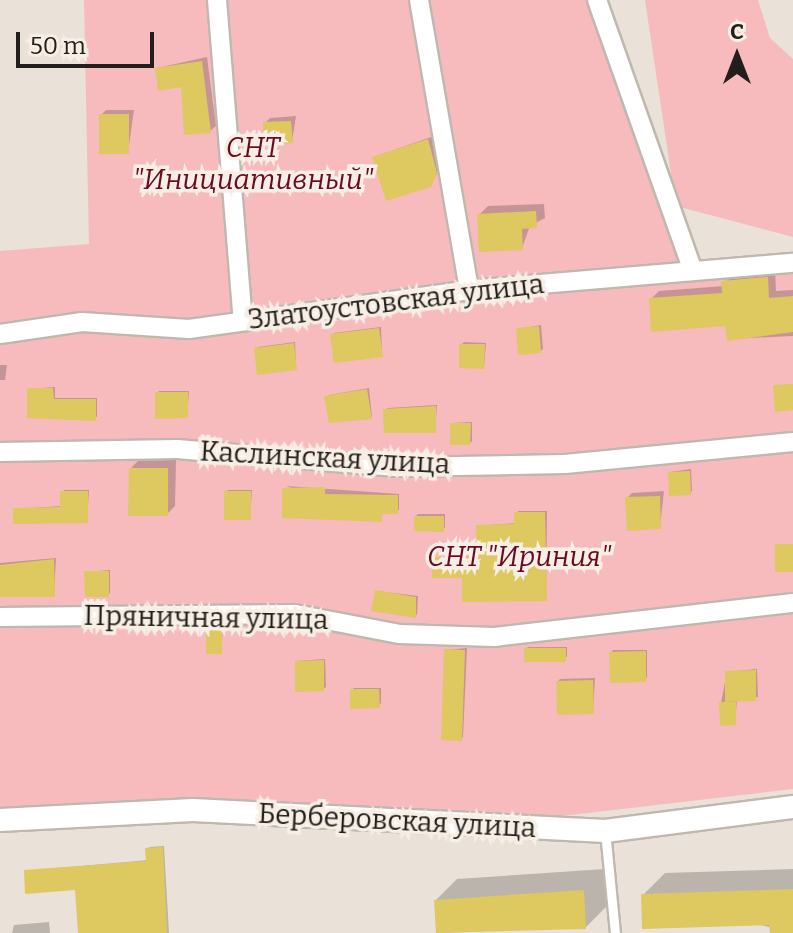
<!DOCTYPE html>
<meta charset="utf-8">
<style>
body{margin:0}
#map{position:relative;width:793px;height:933px;overflow:hidden;background:#eae1d8;font-family:Bitter,serif}
div>[style]{position:absolute}
[style*='--x']{left:calc(var(--x)*1px);top:calc(var(--y)*1px);width:calc(var(--w)*1px);rotate:calc(var(--a)*1deg)}
.green>*{inset:0;background:#f7babd}
.shadow>*{inset:0;background:#0003}
.building>*{inset:0;background:#dec860}
.roads{filter:drop-shadow(2px 0 #c0b8af) drop-shadow(-2px 0 #c0b8af) drop-shadow(0 2px #c0b8af) drop-shadow(0 -2px #c0b8af)}
.service>*{height:9px;margin:-4.5px;padding:0 4.5px;transform-origin:4.5px;border-radius:4.5px;background:#fff}
.minor>*{height:18px;margin:-9px;padding:0 9px;transform-origin:9px;border-radius:9px;background:#fff}
.tertiary>*{height:22px;margin:-11px;padding:0 11px;transform-origin:11px;border-radius:11px;background:#fff}
span{translate:-50% -50%;white-space:nowrap;text-align:center;line-height:1.15;-webkit-text-stroke:7px #f7eee5;paint-order:stroke}
.park-label{font-size:28px;color:#690b21;font-style:italic}
.street-label{font-size:28px;color:#211e1b}
.north{position:absolute;left:697px;top:16px;width:80px;height:80px;-webkit-text-stroke:6px #f7eee5;paint-order:stroke;rotate:0deg;font-size:22px;font-weight:700;line-height:32px;text-align:center;color:#211e1b}
.north::after{content:'';display:block;margin:auto;width:28px;height:36px;background:#211e1b;clip-path:polygon(50% 0,100% 100%,50% 72%,0 100%)}
.scale{position:absolute;left:16px;top:32px;width:138px;height:36px;box-sizing:border-box;border:4px solid #211e1b;border-top:0;padding-left:10px;font-size:24px;line-height:28px;white-space:nowrap;color:#211e1b;-webkit-text-stroke:6px #f7eee5;paint-order:stroke}
</style>
<div id="map">
<div class="green">
<i style="clip-path:polygon(84px 0,604px 0,675px 200px,645px 0,758px 0,770px 38px,793px 59px,793px 237px,676px 206px,699px 273px,793px 269px,793px 789px,493px 824px,364px 807px,160px 804px,0 813px,0 251px,89px 244px)"></i>
</div>
<div class="shadow">
<i style="clip-path:polygon(207px 57px,216px 126px,210px 131px,183px 85px,157px 68px)"></i>
<i style="clip-path:polygon(106px 110px,134px 110px,128px 152px,101px 115px)"></i>
<i style="clip-path:polygon(296px 116px,292px 141px,265px 123px,270px 118px)"></i>
<i style="clip-path:polygon(437px 135px,444px 163px,430px 185px,374px 157px)"></i>
<i style="clip-path:polygon(544px 204px,545px 218px,530px 226px,522px 248px,479px 215px,488px 206px)"></i>
<i style="clip-path:polygon(775px 270px,776px 291px,793px 290px,793px 336px,729px 339px,727px 324px,651px 299px,659px 291px,724px 286px,731px 274px)"></i>
<i style="clip-path:polygon(541px 325px,543px 349px,540px 351px,518px 329px)"></i>
<i style="clip-path:polygon(381px 327px,382px 355px,332px 335px,334px 333px)"></i>
<i style="clip-path:polygon(295px 342px,296px 368px,256px 349px,258px 347px)"></i>
<i style="clip-path:polygon(486px 343px,484px 367px,461px 345px,464px 342px)"></i>
<i style="clip-path:polygon(0 365px,7px 365px,5px 380px,0 380px)"></i>
<i style="clip-path:polygon(55px 387px,55px 398px,97px 398px,97px 417px,29px 389px)"></i>
<i style="clip-path:polygon(369px 388px,372px 417px,327px 397px,329px 395px)"></i>
<i style="clip-path:polygon(189px 391px,187px 416px,157px 393px,159px 391px)"></i>
<i style="clip-path:polygon(437px 405px,435px 431px,385px 410px,388px 408px)"></i>
<i style="clip-path:polygon(472px 422px,472px 441px,470px 443px,452px 423px)"></i>
<i style="clip-path:polygon(139px 460px,176px 460px,175px 506px,167px 514px,131px 468px)"></i>
<i style="clip-path:polygon(691px 469px,692px 491px,690px 493px,670px 472px)"></i>
<i style="clip-path:polygon(286px 486px,399px 494px,399px 510px,383px 512px,381px 520px)"></i>
<i style="clip-path:polygon(64px 490px,89px 490px,87px 521px,15px 509px,62px 506px)"></i>
<i style="clip-path:polygon(228px 490px,252px 490px,250px 518px,226px 492px)"></i>
<i style="clip-path:polygon(664px 491px,660px 527px,627px 498px,632px 493px)"></i>
<i style="clip-path:polygon(518px 511px,547px 511px,546px 599px,464px 576px,434px 558px,479px 556px,478px 526px,516px 523px)"></i>
<i style="clip-path:polygon(418px 514px,445px 514px,445px 528px,416px 516px)"></i>
<i style="clip-path:polygon(56px 558px,54px 595px,0 595px,0 563px)"></i>
<i style="clip-path:polygon(110px 570px,110px 593px,108px 595px,86px 572px)"></i>
<i style="clip-path:polygon(377px 591px,418px 596px,417px 614px,415px 616px)"></i>
<i style="clip-path:polygon(210px 628px,223px 628px,221px 652px,208px 630px)"></i>
<i style="clip-path:polygon(528px 647px,567px 647px,567px 657px,526px 649px)"></i>
<i style="clip-path:polygon(467px 648px,463px 737px,461px 739px,446px 650px)"></i>
<i style="clip-path:polygon(613px 650px,647px 650px,647px 678px,611px 653px)"></i>
<i style="clip-path:polygon(325px 659px,326px 687px,323px 689px,297px 661px)"></i>
<i style="clip-path:polygon(757px 669px,758px 697px,737px 699px,735px 723px,721px 703px,727px 672px)"></i>
<i style="clip-path:polygon(595px 678px,593px 712px,558px 681px,560px 679px)"></i>
<i style="clip-path:polygon(354px 688px,381px 688px,381px 704px,352px 690px)"></i>
<i style="clip-path:polygon(164px 846px,169px 933px,79px 933px,76px 888px,26px 871px,148px 860px,149px 847px)"></i>
<i style="clip-path:polygon(605px 869px,607px 906px,586px 927px,438px 933px,436px 900px,457px 879px)"></i>
<i style="clip-path:polygon(793px 869px,793px 933px,643px 895px,665px 873px)"></i>
<i style="clip-path:polygon(49px 922px,50px 933px,12px 933px,14px 925px)"></i>
</div>
<div class="building">
<i style="clip-path:polygon(202px 61px,211px 133px,184px 135px,181px 87px,158px 91px,155px 68px)"></i>
<i style="clip-path:polygon(99px 114px,129px 114px,129px 154px,99px 154px)"></i>
<i style="clip-path:polygon(291px 121px,293px 143px,264px 145px,263px 122px)"></i>
<i style="clip-path:polygon(428px 139px,437px 173px,431px 187px,386px 201px,372px 157px)"></i>
<i style="clip-path:polygon(536px 211px,537px 228px,522px 229px,523px 250px,479px 252px,477px 214px)"></i>
<i style="clip-path:polygon(768px 277px,769px 298px,793px 296px,793px 332px,727px 341px,725px 326px,651px 332px,649px 298px,722px 293px,721px 281px)"></i>
<i style="clip-path:polygon(539px 326px,541px 353px,518px 355px,516px 328px)"></i>
<i style="clip-path:polygon(379px 328px,383px 357px,334px 363px,330px 334px)"></i>
<i style="clip-path:polygon(294px 343px,297px 370px,257px 375px,254px 348px)"></i>
<i style="clip-path:polygon(459px 344px,485px 344px,484px 369px,459px 368px)"></i>
<i style="clip-path:polygon(793px 384px,793px 410px,775px 412px,773px 385px)"></i>
<i style="clip-path:polygon(27px 388px,53px 388px,54px 399px,96px 399px,96px 421px,27px 418px)"></i>
<i style="clip-path:polygon(367px 389px,372px 419px,329px 423px,324px 396px)"></i>
<i style="clip-path:polygon(155px 392px,188px 392px,188px 418px,155px 419px)"></i>
<i style="clip-path:polygon(436px 406px,436px 433px,384px 433px,383px 409px)"></i>
<i style="clip-path:polygon(450px 423px,471px 423px,470px 445px,450px 445px)"></i>
<i style="clip-path:polygon(129px 468px,168px 468px,168px 516px,128px 516px)"></i>
<i style="clip-path:polygon(690px 471px,691px 495px,669px 496px,668px 472px)"></i>
<i style="clip-path:polygon(325px 487px,325px 494px,398px 495px,398px 514px,382px 514px,382px 522px,282px 518px,282px 488px)"></i>
<i style="clip-path:polygon(60px 491px,88px 491px,88px 523px,13px 524px,13px 508px,60px 507px)"></i>
<i style="clip-path:polygon(224px 491px,251px 491px,251px 520px,224px 520px)"></i>
<i style="clip-path:polygon(660px 496px,661px 529px,627px 531px,625px 497px)"></i>
<i style="clip-path:polygon(514px 512px,545px 512px,547px 601px,462px 602px,462px 578px,432px 578px,432px 557px,477px 557px,476px 525px,514px 524px)"></i>
<i style="clip-path:polygon(414px 516px,444px 516px,444px 532px,414px 531px)"></i>
<i style="clip-path:polygon(775px 544px,793px 544px,793px 572px,775px 572px)"></i>
<i style="clip-path:polygon(54px 559px,55px 597px,0 597px,0 565px)"></i>
<i style="clip-path:polygon(84px 571px,109px 571px,109px 597px,85px 597px)"></i>
<i style="clip-path:polygon(375px 590px,416px 597px,416px 618px,371px 611px)"></i>
<i style="clip-path:polygon(222px 629px,222px 654px,206px 654px,206px 630px)"></i>
<i style="clip-path:polygon(524px 648px,566px 648px,566px 662px,524px 662px)"></i>
<i style="clip-path:polygon(444px 649px,465px 650px,462px 741px,441px 740px)"></i>
<i style="clip-path:polygon(646px 651px,646px 682px,610px 683px,609px 652px)"></i>
<i style="clip-path:polygon(324px 660px,324px 691px,295px 692px,295px 661px)"></i>
<i style="clip-path:polygon(756px 670px,756px 701px,725px 702px,725px 671px)"></i>
<i style="clip-path:polygon(593px 680px,594px 714px,557px 715px,556px 681px)"></i>
<i style="clip-path:polygon(350px 689px,379px 689px,380px 708px,350px 709px)"></i>
<i style="clip-path:polygon(719px 702px,736px 702px,736px 725px,720px 726px)"></i>
<i style="clip-path:polygon(163px 847px,167px 933px,78px 933px,75px 890px,25px 894px,24px 870px,146px 861px,145px 848px)"></i>
<i style="clip-path:polygon(793px 889px,793px 933px,770px 933px,769px 925px,642px 929px,641px 894px)"></i>
<i style="clip-path:polygon(584px 890px,586px 929px,436px 933px,434px 900px)"></i>
</div>
<div class="roads">
<div class="service">
<i style="--x:605;--y:831;--w:102;--a:84.4"></i>
</div>
<div class="minor">
<i style="--x:217;--y:0;--w:322;--a:85.4"></i>
<i style="--x:419;--y:0;--w:294;--a:80.2"></i>
<i style="--x:597;--y:0;--w:285;--a:70.5"></i>
<i style="--x:0;--y:334;--w:83;--a:-8.3"></i>
<i style="--x:82;--y:322;--w:107;--a:3.7"></i>
<i style="--x:189;--y:329;--w:283;--a:-7.9"></i>
<i style="--x:469;--y:290;--w:325;--a:-4.8"></i>
<i style="--x:0;--y:452;--w:177;--a:-1"></i>
<i style="--x:177;--y:449;--w:221;--a:4.7"></i>
<i style="--x:397;--y:467;--w:168;--a:-1"></i>
<i style="--x:565;--y:464;--w:229;--a:-5.5"></i>
<i style="--x:0;--y:617;--w:295;--a:-0.6"></i>
<i style="--x:295;--y:614;--w:107;--a:10.8"></i>
<i style="--x:400;--y:634;--w:94;--a:1.8"></i>
<i style="--x:494;--y:637;--w:301;--a:-6.5"></i>
</div>
<div class="tertiary">
<i style="--x:0;--y:820;--w:193;--a:-3"></i>
<i style="--x:193;--y:810;--w:413;--a:2.9"></i>
<i style="--x:605;--y:831;--w:190;--a:-7.3"></i>
</div>
</div>
<div class="park-label">
<span style="left:253px;top:164px">СНТ<br>"Инициативный"</span>
<span style="left:519px;top:557px">СНТ "Ириния"</span>
</div>
<div class="street-label">
<span style="left:396px;top:302px;rotate:-7deg">Златоустовская улица</span>
<span style="left:325px;top:458px;rotate:3deg">Каслинская улица</span>
<span style="left:206px;top:618px;rotate:1deg">Пряничная улица</span>
<span style="left:397px;top:821px;rotate:3deg">Берберовская улица</span>
</div>
<div class="north">С</div>
<div class="scale">50 m</div>
</div>
